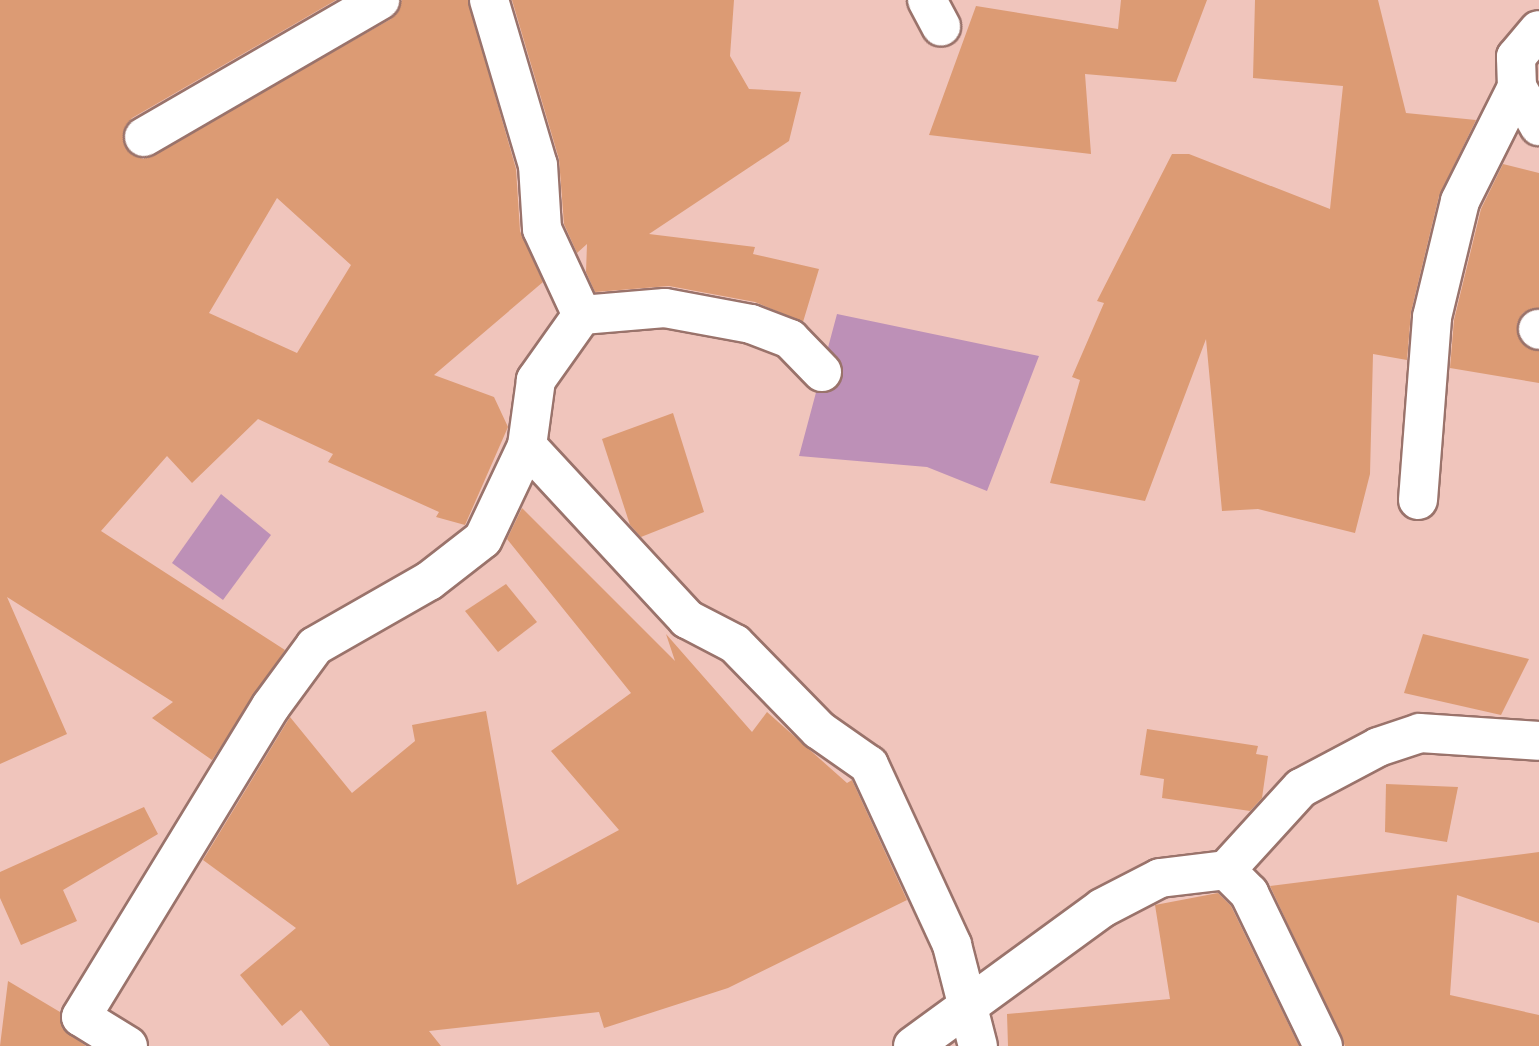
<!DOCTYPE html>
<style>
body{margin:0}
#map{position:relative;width:1539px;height:1046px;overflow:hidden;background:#f0c5bc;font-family:Lato,sans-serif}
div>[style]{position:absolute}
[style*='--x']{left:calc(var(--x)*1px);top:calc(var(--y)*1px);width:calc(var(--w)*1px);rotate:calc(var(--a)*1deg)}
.green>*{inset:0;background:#bd90b7}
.building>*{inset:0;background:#dc9b74}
.roads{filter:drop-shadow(2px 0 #9a736b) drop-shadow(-2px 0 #9a736b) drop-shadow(0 2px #9a736b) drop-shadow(0 -2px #9a736b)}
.minor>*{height:38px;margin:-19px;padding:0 19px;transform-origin:19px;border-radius:19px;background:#fff}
span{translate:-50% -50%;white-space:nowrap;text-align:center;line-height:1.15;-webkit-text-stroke:5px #f0c5bc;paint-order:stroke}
</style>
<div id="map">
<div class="green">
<i style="clip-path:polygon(837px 314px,1039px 356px,987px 491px,927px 467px,799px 456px)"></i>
<i style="clip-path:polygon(221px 494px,271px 535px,223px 600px,172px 563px)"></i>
</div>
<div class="building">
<i style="clip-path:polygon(evenodd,0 0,336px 0,132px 118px,125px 127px,125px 147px,143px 159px,391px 19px,402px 0,468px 0,516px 169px,520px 231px,543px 282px,434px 375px,494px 397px,508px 427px,465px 525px,436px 517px,439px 512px,328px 462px,333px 454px,258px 419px,192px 483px,167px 456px,101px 531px,285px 650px,212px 760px,152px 718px,173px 702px,7px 597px,67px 734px,0 764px,0 0,277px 198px,351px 265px,297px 353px,209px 313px,277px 198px)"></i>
<i style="clip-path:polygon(512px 0,734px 0,730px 56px,749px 89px,801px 92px,789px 141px,649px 234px,755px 247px,753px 254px,819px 269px,803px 322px,755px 302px,669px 286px,595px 292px,586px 272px,587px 244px,577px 253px,564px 224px,559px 159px)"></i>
<i style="clip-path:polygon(1121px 0,1207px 0,1176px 82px,1085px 74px,1091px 154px,929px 135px,976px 6px,1118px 29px)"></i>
<i style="clip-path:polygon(1255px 0,1378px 0,1406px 113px,1476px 120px,1439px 196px,1411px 312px,1407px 360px,1373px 354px,1370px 474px,1355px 533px,1258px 509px,1222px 511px,1206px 339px,1145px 501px,1050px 483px,1080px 380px,1072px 377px,1104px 303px,1097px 301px,1172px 154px,1189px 154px,1330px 209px,1343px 86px,1253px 78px)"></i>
<i style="clip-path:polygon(1503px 164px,1539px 173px,1539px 308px,1523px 313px,1517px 324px,1523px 344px,1539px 351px,1539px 383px,1450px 368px,1454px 320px,1481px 209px)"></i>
<i style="clip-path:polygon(673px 413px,704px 512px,641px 537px,630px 525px,602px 439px)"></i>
<i style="clip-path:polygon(522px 508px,675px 661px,666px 634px,752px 732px,767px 712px,847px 783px,852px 780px,907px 900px,728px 988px,604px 1028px,599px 1012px,429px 1031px,441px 1046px,330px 1046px,301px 1010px,282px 1026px,240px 975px,296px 928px,203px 860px,290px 717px,352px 793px,415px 741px,412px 725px,486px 711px,517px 885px,619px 830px,551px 751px,631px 693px,507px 539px)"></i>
<i style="clip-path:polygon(506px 584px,537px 622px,498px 652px,465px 611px)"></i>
<i style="clip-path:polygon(1423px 634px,1529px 659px,1501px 715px,1404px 693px)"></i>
<i style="clip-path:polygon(1147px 729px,1258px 746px,1256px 754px,1268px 756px,1262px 798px,1250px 811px,1162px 798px,1164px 779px,1140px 775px)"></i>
<i style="clip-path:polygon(1386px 784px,1458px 787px,1447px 842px,1385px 832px)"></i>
<i style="clip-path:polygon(144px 807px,158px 834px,63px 890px,77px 921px,21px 945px,0 898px,0 872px)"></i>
<i style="clip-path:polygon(1539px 852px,1539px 923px,1457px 895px,1450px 995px,1539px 1015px,1539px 1046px,1345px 1046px,1270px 886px)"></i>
<i style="clip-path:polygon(1218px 893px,1231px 906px,1299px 1046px,1008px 1046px,1007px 1014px,1170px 999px,1155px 905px)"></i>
<i style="clip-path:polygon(8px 981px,60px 1012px,62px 1028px,86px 1046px,0 1046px)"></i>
</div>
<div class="roads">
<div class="minor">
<i style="--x:489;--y:0;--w:172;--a:73.5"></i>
<i style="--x:538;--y:165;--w:64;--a:86.4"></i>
<i style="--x:542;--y:229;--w:95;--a:65.1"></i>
<i style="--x:927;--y:0;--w:30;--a:62"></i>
<i style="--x:1517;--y:87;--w:45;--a:60.6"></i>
<i style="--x:144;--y:137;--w:273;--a:-30.1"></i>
<i style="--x:582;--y:315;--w:80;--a:125.3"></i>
<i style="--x:536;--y:380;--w:67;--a:97.8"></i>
<i style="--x:527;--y:446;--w:236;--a:47.2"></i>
<i style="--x:687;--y:619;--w:54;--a:27.5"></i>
<i style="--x:735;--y:644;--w:120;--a:45.7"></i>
<i style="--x:819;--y:730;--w:61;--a:35"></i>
<i style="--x:869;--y:765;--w:198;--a:65.2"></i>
<i style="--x:952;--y:945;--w:104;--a:75.6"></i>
<i style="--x:582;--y:315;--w:83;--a:-4.8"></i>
<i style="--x:665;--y:308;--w:87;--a:10.5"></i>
<i style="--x:751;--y:324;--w:42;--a:21"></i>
<i style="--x:790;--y:339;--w:46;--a:45.9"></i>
<i style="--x:1538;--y:329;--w:1;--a:45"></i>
<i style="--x:1418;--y:500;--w:184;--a:-85.6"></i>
<i style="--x:1432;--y:317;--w:119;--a:-76.4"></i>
<i style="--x:1460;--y:201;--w:127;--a:-63.4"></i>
<i style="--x:1517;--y:87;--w:30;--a:-92"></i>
<i style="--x:1516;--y:57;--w:35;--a:-50"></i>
<i style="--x:1226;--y:870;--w:33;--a:45"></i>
<i style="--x:1249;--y:893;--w:170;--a:64.2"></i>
<i style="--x:128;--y:1046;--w:55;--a:-148.3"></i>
<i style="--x:81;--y:1017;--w:364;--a:-58.6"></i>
<i style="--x:271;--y:706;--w:74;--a:-53.7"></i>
<i style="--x:315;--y:646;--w:131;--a:-29.7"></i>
<i style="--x:429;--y:581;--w:68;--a:-37.9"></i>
<i style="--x:483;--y:539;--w:103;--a:-64.7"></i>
<i style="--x:913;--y:1046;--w:234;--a:-36.1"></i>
<i style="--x:1102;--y:908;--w:65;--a:-27.3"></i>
<i style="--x:1160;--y:878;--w:66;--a:-6.9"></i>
<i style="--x:1226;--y:870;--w:111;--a:-47.6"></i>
<i style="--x:1301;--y:788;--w:87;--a:-28"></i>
<i style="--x:1378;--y:747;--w:44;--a:-18.4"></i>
<i style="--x:1420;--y:733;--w:119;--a:3.8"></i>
</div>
</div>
</div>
